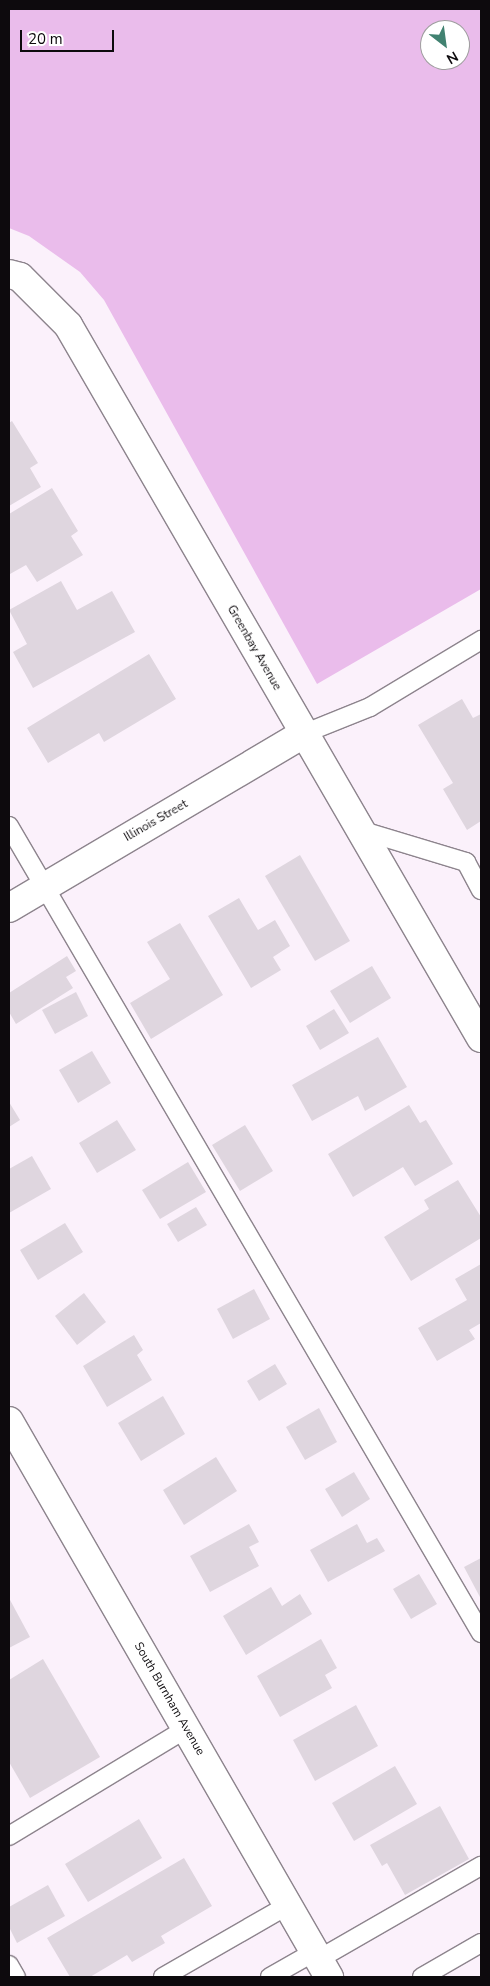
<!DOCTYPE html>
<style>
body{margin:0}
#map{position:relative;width:490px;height:1986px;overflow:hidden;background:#fbf1fb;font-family:"Nunito Sans",sans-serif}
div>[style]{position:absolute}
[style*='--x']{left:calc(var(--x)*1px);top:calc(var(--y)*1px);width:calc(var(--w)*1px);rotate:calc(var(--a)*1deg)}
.green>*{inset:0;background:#eabceb}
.building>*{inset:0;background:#dfd6df}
.roads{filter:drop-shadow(1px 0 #8d848d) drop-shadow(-1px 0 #8d848d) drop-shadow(0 1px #8d848d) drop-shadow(0 -1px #8d848d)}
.service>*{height:18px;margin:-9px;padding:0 9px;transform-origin:9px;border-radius:9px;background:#fff}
.minor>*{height:28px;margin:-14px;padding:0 14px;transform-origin:14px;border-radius:14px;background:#fff}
.secondary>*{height:28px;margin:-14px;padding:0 14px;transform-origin:14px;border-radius:14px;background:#fff}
span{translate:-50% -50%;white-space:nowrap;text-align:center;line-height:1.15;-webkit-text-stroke:5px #fff;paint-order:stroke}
.street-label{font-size:12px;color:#0d0a0d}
.frame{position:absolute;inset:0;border:10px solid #0d0a0d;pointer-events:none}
.north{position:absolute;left:420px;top:20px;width:50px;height:50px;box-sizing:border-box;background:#fff;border:1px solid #9e9d9e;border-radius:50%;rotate:150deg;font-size:14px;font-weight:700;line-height:20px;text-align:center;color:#0d0a0d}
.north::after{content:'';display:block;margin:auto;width:18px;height:22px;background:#418271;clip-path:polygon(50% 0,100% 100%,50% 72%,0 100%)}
.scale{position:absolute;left:20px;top:30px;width:94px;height:22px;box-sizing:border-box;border:2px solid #0d0a0d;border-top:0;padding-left:6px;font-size:15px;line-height:18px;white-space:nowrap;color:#0d0a0d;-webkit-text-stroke:4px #fff;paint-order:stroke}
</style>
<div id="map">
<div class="green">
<i style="clip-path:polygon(evenodd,9px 9px,481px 9px,481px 589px,317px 684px,104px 300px,80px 272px,29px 236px,9px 228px,9px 9px,430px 30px,460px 30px,460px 60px,430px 60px,430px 30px)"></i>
</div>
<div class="building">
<i style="clip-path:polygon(12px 421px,38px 463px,30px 468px,41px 487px,9px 506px,9px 423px)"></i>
<i style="clip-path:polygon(52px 488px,78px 531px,71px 536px,83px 555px,37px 582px,26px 565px,10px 574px,9px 514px)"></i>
<i style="clip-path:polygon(61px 581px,77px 610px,112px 591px,135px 632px,33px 688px,13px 652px,27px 644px,9px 610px)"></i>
<i style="clip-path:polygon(149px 654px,176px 699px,104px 742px,99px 733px,48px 763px,27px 728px)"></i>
<i style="clip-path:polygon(462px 699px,473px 718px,481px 714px,481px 821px,467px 830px,443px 789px,453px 783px,418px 725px)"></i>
<i style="clip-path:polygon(300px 855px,350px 941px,315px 961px,265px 876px)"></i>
<i style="clip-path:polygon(239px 898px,258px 930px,275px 920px,290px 946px,273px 957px,281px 970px,251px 988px,208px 916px)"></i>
<i style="clip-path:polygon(180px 923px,223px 995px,151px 1039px,130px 1003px,170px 979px,147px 942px)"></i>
<i style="clip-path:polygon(67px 956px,76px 971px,66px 977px,73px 988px,16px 1024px,9px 1012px,9px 993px)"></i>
<i style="clip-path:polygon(372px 966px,391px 998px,350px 1023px,330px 991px)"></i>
<i style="clip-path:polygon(76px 992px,88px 1016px,55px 1034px,42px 1010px)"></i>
<i style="clip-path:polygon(334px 1009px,349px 1033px,320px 1050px,306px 1026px)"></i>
<i style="clip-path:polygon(378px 1037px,407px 1087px,365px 1111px,358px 1096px,312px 1121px,292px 1085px)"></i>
<i style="clip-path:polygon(92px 1051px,111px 1083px,78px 1103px,59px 1070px)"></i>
<i style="clip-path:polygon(9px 1102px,20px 1120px,9px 1127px)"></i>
<i style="clip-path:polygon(409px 1105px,420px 1123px,426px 1120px,453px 1164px,415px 1186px,403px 1167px,353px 1197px,328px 1154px)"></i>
<i style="clip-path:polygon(117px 1120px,136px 1150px,97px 1173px,79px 1143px)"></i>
<i style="clip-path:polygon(245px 1125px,273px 1171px,240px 1191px,212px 1145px)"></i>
<i style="clip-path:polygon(32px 1156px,51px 1189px,9px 1213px,9px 1169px)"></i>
<i style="clip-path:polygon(188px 1162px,206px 1192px,160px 1219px,142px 1190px)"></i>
<i style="clip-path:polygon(458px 1180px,481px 1217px,481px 1238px,411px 1281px,384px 1237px,429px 1209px,424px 1200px)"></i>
<i style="clip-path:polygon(196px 1207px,207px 1225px,178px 1242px,167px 1224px)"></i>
<i style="clip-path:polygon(65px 1223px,83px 1252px,38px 1280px,20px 1250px)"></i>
<i style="clip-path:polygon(481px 1264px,481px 1323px,469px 1330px,475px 1339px,437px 1361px,418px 1328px,467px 1300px,455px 1279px)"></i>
<i style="clip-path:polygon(254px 1289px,270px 1319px,233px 1339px,217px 1309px)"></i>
<i style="clip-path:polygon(84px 1293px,106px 1322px,77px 1345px,55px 1316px)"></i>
<i style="clip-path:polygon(134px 1335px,143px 1350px,137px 1355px,152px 1380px,107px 1407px,83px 1366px)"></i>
<i style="clip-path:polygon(275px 1364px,287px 1384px,259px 1401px,247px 1381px)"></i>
<i style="clip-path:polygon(163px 1396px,185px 1434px,141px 1461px,118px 1423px)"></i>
<i style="clip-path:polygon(319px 1408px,337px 1442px,305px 1460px,286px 1427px)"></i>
<i style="clip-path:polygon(216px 1457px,237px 1491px,184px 1525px,163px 1490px)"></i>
<i style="clip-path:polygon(354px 1472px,370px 1499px,342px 1517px,325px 1489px)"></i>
<i style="clip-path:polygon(249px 1524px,259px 1542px,249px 1547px,259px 1566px,210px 1592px,190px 1556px)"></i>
<i style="clip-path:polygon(357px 1524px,367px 1543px,377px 1538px,385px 1551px,328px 1582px,310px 1550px)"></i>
<i style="clip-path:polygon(481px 1558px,481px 1599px,464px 1567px)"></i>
<i style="clip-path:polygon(419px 1574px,437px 1604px,411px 1619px,393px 1589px)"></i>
<i style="clip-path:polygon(271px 1587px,282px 1606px,300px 1594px,312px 1614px,246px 1655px,223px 1616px)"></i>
<i style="clip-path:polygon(9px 1598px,30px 1637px,9px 1648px)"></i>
<i style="clip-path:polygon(321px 1639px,337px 1668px,325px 1675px,332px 1688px,280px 1717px,257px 1676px)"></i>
<i style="clip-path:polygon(43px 1659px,100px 1757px,30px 1798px,9px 1762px,9px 1680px)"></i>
<i style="clip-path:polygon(356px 1705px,378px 1746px,315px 1781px,293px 1740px)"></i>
<i style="clip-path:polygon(395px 1766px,417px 1804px,354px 1841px,332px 1803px)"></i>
<i style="clip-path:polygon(440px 1806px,469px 1859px,405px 1895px,387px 1863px,382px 1866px,370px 1845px)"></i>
<i style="clip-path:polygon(139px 1819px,162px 1858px,88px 1902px,65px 1864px)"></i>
<i style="clip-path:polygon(184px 1858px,212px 1906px,161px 1936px,165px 1943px,132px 1962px,127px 1955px,90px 1977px,70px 1977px,47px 1938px)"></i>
<i style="clip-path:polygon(48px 1885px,65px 1916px,17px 1943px,9px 1927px,9px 1907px)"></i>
</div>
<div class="roads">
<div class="service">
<i style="--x:303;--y:734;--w:72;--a:-21.9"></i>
<i style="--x:370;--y:707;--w:130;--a:-31.1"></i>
<i style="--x:9;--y:826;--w:935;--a:59.68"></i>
<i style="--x:360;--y:830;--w:111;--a:16.8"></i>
<i style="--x:466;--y:862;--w:32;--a:62"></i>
<i style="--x:9;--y:1836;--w:207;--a:-31.2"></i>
<i style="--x:319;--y:1959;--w:187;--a:-29.9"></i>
<i style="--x:9;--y:1965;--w:14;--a:60"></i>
<i style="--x:163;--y:1977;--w:144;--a:-29.9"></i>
<i style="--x:270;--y:1977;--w:51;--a:-29.6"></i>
<i style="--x:422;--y:1977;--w:68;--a:-30"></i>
</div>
<div class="minor">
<i style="--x:9;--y:274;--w:11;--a:15"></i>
<i style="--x:20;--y:277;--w:68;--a:45"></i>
<i style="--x:68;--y:325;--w:824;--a:59.92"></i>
<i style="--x:9;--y:908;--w:342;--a:-30.6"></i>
</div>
<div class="secondary">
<i style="--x:9;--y:1421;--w:642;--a:60.08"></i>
</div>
</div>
<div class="street-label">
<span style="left:254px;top:648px;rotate:60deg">Greenbay Avenue</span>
<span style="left:156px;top:821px;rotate:-30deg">Illinois Street</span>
<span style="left:169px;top:1699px;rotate:60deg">South Burnham Avenue</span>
</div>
<div class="frame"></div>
<div class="north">N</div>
<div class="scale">20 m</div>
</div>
